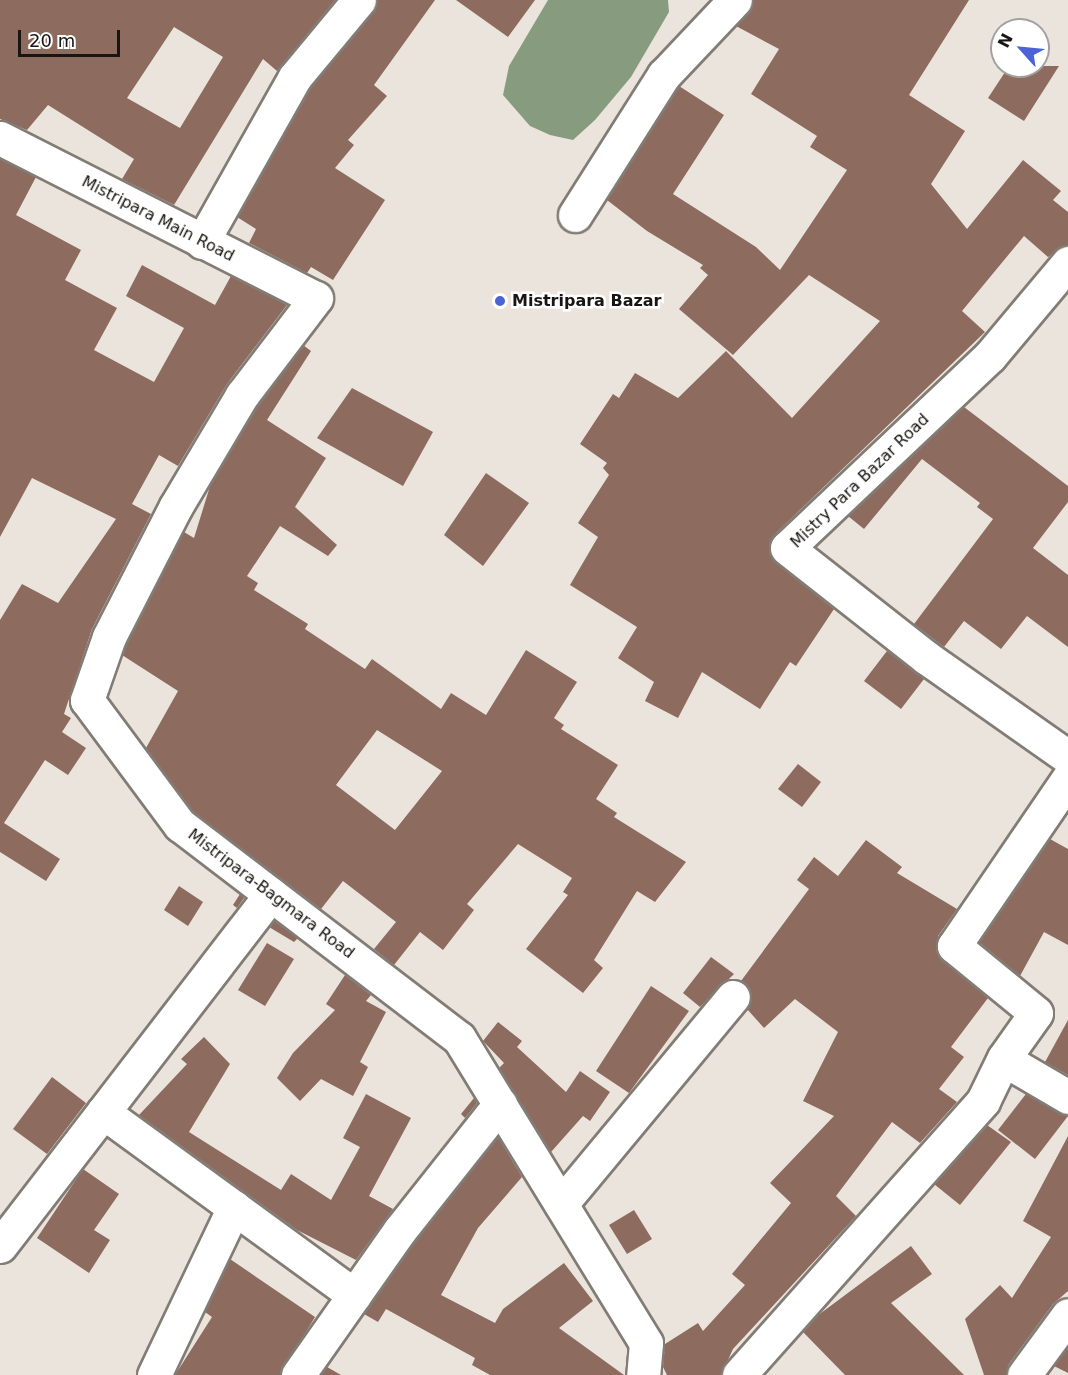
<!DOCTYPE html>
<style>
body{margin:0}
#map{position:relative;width:1068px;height:1375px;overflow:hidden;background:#ebe4dc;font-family:"DejaVu Sans",sans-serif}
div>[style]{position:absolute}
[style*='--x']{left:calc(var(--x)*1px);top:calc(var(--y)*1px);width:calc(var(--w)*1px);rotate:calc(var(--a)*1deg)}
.water>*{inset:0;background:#879c7e}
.building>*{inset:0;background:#8e6b5f}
.roads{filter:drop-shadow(2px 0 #827c75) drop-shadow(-2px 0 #827c75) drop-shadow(0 2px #827c75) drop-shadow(0 -2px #827c75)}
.minor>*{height:33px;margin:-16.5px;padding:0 16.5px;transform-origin:16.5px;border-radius:16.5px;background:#fff}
.dots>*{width:16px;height:16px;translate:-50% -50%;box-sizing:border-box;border:3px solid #fff;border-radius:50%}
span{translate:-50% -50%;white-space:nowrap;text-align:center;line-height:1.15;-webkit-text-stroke:5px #fff;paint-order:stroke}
.street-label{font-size:16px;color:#181512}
.poi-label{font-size:16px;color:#181512;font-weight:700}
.left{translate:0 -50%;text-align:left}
.north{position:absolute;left:990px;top:18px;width:60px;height:60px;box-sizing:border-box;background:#fff;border:2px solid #a3a1a0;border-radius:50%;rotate:297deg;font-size:16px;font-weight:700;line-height:24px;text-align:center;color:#181512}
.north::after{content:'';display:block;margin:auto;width:21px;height:27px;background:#4a63d7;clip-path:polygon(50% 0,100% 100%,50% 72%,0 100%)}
.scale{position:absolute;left:18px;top:30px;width:102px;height:27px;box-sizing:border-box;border:3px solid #181512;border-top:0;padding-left:8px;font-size:18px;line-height:21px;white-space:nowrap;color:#181512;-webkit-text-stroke:4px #fff;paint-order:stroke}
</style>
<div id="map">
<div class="water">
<i style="clip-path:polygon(548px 0,668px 0,669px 12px,631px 77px,595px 120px,573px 140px,550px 135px,530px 126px,503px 95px,509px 66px)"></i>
</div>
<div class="building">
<i style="clip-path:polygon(evenodd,0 0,335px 0,277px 71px,263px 59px,174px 205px,122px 179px,134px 159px,48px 105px,27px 130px,0 119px,0 0,174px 27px,223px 57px,180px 128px,127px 98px,174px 27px)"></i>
<i style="clip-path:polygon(377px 0,435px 0,374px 85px,387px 96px,348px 140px,354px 145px,335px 168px,385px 200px,333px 280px,311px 267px,307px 273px,249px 243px,256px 229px,237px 217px,310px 88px,373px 12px)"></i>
<i style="clip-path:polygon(456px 0,535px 0,508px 37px)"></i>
<i style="clip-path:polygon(753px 0,969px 0,909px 95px,965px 131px,931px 184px,967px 229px,1023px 160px,1061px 191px,1053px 200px,1068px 212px,1068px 245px,1048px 257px,1024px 236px,962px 311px,985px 332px,774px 535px,769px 544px,775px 562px,834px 609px,796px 666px,790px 662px,760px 709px,702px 672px,678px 718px,645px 701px,654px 682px,618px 658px,637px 627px,570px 585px,598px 537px,578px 523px,609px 475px,603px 468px,607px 463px,580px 444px,613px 394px,619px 398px,635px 373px,678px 398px,726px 351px,792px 418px,880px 321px,809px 275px,733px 355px,679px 309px,708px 275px,700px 268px,703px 265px,647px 231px,607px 200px,679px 86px,724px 115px,673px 194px,756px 247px,780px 270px,847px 170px,810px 147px,817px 136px,751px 94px,779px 49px,736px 26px,749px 12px)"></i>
<i style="clip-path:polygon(1009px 66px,1059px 66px,1024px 121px,988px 98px)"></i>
<i style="clip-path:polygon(0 159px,36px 177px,16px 215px,81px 250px,65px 280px,117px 308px,94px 350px,154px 382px,184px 328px,126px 296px,142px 265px,215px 305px,231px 276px,287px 305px,227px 384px,178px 466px,159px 455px,132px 504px,151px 514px,92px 629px,64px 714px,71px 718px,62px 732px,86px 748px,68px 775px,45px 760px,4px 823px,60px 859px,46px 881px,0 852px,0 620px,22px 584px,58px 603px,116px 519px,32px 478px,0 537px)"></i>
<i style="clip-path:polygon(evenodd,303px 345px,311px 351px,267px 420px,326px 458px,295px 507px,337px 545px,328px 556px,280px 526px,247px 576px,258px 583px,254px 590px,308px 624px,305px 629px,365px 669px,372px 659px,441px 709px,451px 693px,486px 715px,526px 650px,577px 682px,554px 718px,564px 725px,561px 729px,618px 765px,596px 799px,617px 813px,614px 817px,686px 862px,655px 902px,637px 891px,594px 960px,603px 968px,583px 993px,526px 949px,568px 895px,563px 892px,572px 878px,518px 844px,467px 904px,474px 910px,443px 950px,420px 932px,394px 965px,374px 949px,396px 922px,343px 881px,321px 909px,193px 812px,146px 748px,178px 691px,122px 655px,126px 644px,184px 532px,194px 538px,211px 483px,258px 406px,303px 345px,377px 730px,442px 771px,395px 830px,336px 785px,377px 730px)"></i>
<i style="clip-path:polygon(352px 388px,433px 432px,403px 486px,317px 438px)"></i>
<i style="clip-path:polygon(964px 407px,1068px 486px,1068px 502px,1033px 548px,1068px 575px,1068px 647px,1027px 616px,1001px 649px,964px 621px,944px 647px,914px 624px,993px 519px,977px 507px,980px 503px,922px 459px,864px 529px,848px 516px)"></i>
<i style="clip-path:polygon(486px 473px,529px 503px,483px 566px,444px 535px)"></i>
<i style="clip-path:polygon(887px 651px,924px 679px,901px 709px,864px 681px)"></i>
<i style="clip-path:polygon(798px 764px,821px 782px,802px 807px,778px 789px)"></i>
<i style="clip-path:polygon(1050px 839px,1068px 849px,1068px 945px,1044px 932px,1020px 976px,979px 942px)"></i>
<i style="clip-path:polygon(866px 840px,902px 867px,897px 873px,957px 909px,938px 936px,937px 953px,988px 998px,951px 1047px,964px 1057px,939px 1089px,957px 1102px,920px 1143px,892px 1122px,836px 1196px,856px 1216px,733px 1349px,721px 1375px,667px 1375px,663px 1367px,665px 1344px,698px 1323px,703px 1331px,745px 1285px,732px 1274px,791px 1203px,770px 1183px,834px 1116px,803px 1101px,838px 1032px,795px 999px,764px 1028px,747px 1009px,751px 991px,741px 981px,809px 889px,797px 880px,814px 857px,838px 876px)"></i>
<i style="clip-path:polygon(179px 886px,203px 902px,188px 926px,164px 910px)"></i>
<i style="clip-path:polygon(240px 894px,244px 898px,237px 908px,233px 905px)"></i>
<i style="clip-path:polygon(274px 921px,298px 938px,294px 942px,269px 927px)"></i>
<i style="clip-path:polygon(267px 943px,294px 959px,265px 1006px,238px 990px)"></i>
<i style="clip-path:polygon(711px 957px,734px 974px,700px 1007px,683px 993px)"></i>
<i style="clip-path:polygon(345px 975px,371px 995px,366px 1001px,386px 1012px,360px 1062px,368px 1067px,353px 1096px,321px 1079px,300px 1101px,277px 1078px,293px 1053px,335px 1010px,326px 1004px)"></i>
<i style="clip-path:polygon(651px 986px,689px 1011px,629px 1093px,596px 1071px)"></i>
<i style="clip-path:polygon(1068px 1020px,1068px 1075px,1045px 1062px)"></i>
<i style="clip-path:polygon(498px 1022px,522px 1041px,517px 1047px,566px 1092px,580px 1071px,610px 1092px,590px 1121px,583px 1116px,551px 1152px,499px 1068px,504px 1063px,483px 1041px)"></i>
<i style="clip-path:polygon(204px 1037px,230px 1064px,189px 1132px,281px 1190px,291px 1174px,331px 1200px,360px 1147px,343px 1138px,366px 1094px,411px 1118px,369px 1196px,393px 1209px,356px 1260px,297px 1230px,139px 1115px,187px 1064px,181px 1059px)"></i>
<i style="clip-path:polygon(52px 1077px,86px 1103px,47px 1154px,13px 1129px)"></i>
<i style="clip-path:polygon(1026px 1094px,1068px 1116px,1035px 1159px,998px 1130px)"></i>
<i style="clip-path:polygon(474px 1098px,477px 1103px,465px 1118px,461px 1114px)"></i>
<i style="clip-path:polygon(987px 1125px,1011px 1142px,960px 1205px,934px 1184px)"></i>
<i style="clip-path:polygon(1068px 1136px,1068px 1291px,1053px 1304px,1009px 1364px,1006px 1375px,984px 1375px,965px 1319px,1000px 1285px,1012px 1298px,1051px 1237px,1023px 1221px)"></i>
<i style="clip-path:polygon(498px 1137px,522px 1177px,478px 1228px,441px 1295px,495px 1323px,503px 1309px,564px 1263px,593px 1301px,559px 1328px,624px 1375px,490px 1375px,472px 1365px,475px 1358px,386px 1309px,378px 1322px,364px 1314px,415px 1241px)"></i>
<i style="clip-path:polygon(83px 1169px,119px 1194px,94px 1230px,110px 1240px,89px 1273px,37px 1238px)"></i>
<i style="clip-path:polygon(634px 1210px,652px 1239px,627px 1254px,609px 1225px)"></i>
<i style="clip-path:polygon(911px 1246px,932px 1274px,891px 1303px,964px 1375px,845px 1375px,803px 1332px,817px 1316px)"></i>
<i style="clip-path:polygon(230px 1259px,315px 1317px,280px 1375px,175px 1375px,212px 1317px,205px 1312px)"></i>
<i style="clip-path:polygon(1068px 1347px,1068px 1373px,1054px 1366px)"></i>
<i style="clip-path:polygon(327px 1367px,341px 1375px,321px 1375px)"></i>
</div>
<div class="roads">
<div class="minor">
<i style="--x:0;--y:138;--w:354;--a:26.9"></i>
<i style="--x:316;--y:298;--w:122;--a:127.3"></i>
<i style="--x:242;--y:395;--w:129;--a:120.7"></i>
<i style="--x:176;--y:506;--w:147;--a:117.1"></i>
<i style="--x:109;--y:637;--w:67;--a:109.2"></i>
<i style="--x:87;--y:700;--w:156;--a:53.4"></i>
<i style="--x:180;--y:825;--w:351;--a:37.4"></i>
<i style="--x:459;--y:1038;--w:358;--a:58.5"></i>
<i style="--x:646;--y:1343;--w:32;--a:95"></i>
<i style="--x:575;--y:215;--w:166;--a:-57.6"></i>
<i style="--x:664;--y:75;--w:103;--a:-46.6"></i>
<i style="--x:202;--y:242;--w:189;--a:-60.6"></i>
<i style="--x:295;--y:77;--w:100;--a:-50.3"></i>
<i style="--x:1068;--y:263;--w:121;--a:130"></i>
<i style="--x:990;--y:356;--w:279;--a:136.6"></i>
<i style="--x:787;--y:548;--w:178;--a:38.2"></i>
<i style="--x:927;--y:658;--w:172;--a:35.1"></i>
<i style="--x:1005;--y:1060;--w:73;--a:30.4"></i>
<i style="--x:103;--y:1112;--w:311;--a:36.1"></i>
<i style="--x:561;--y:1204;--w:269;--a:-50.3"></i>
<i style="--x:0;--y:1246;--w:444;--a:-52.4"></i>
<i style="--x:154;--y:1375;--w:186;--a:-64.5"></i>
<i style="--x:298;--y:1375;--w:177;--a:-54.9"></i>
<i style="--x:400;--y:1230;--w:161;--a:-51.6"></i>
<i style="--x:739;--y:1375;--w:367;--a:-48.3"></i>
<i style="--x:983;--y:1101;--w:48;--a:-64"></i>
<i style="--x:1004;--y:1058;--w:55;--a:-54.6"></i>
<i style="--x:1036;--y:1013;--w:106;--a:-140.7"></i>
<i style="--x:954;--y:946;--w:202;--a:-55.7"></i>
<i style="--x:1024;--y:1375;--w:74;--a:-53.7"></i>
</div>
</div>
<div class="dots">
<i style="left:500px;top:301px;background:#4a63d7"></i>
</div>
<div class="street-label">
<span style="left:158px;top:219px;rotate:27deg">Mistripara Main Road</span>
<span style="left:860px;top:481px;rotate:-44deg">Mistry Para Bazar Road</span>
<span style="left:271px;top:894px;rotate:37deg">Mistripara-Bagmara Road</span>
</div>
<div class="poi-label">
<span class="left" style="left:512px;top:301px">Mistripara Bazar</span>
</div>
<div class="north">N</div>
<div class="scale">20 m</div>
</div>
